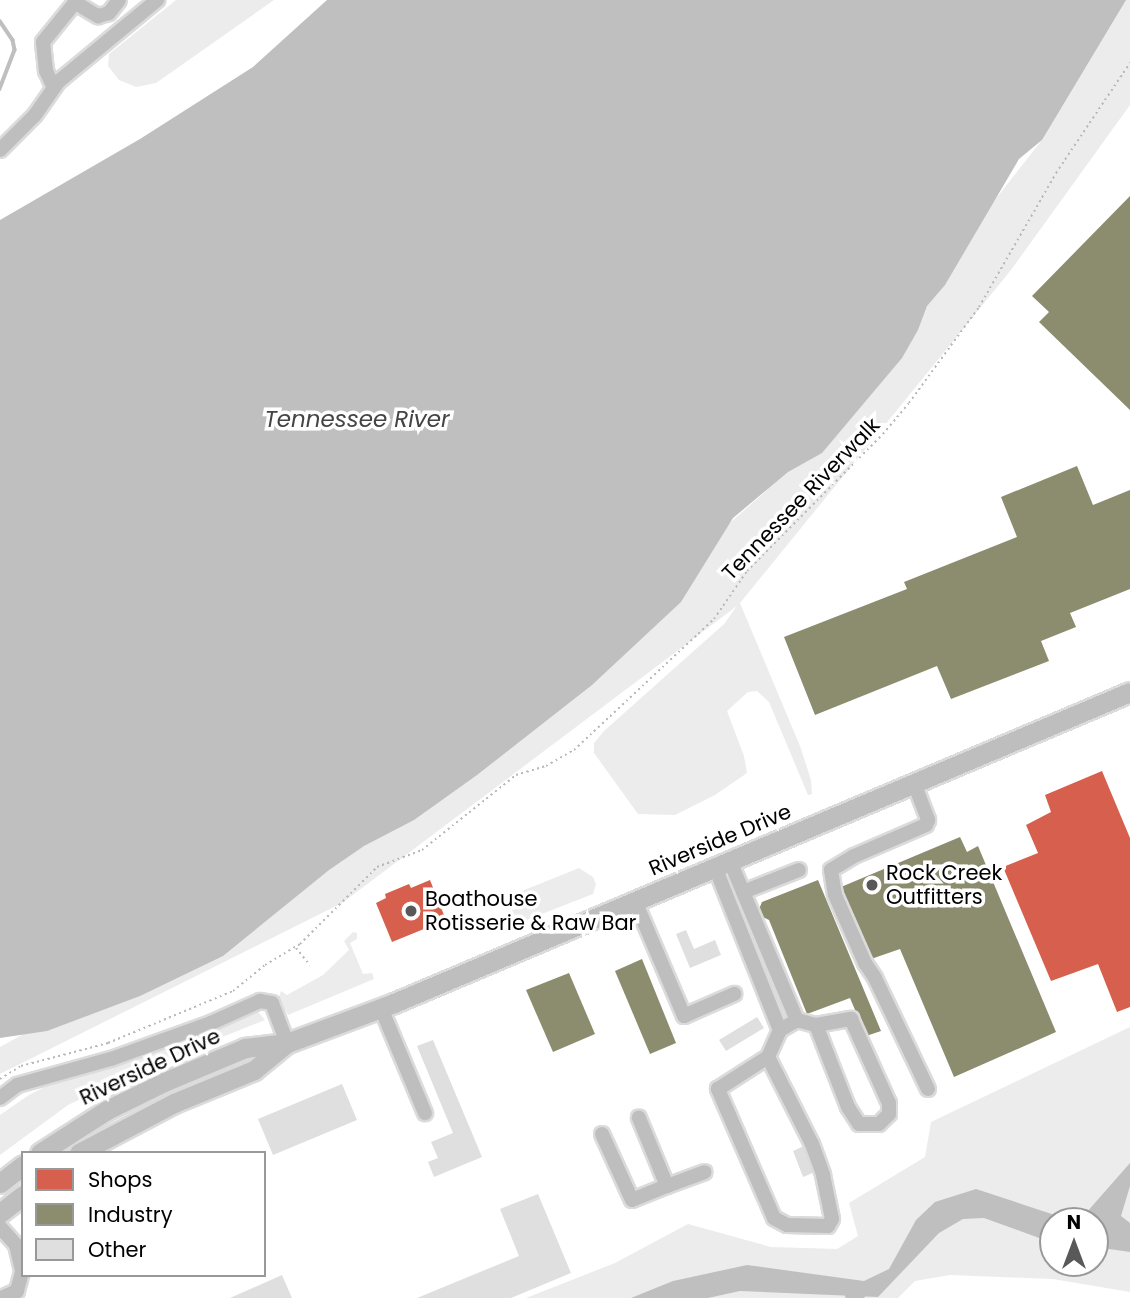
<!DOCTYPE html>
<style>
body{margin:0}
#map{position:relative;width:1130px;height:1298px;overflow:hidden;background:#fff;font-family:Poppins,sans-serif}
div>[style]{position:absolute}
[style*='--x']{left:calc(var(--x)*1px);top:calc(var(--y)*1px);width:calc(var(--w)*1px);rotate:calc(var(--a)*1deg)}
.green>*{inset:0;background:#ececec}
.water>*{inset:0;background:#bfbfbf}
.shops>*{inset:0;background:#d6604d}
.industry>*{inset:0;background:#8c8c6e}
.stream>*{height:3.5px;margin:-1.75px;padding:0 1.75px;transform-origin:1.75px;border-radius:1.75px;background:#bfbfbf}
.building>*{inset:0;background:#dfdfdf}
.path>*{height:2px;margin-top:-1px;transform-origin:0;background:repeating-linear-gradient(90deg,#b9b9b9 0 2px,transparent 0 5.5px)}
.roads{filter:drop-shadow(2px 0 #dbdbdb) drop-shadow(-2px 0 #dbdbdb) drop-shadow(0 2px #dbdbdb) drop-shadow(0 -2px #dbdbdb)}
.minor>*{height:14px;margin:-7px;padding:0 7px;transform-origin:7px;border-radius:7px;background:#bebebe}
.major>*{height:19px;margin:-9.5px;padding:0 9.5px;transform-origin:9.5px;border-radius:9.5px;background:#bebebe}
.dots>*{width:19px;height:19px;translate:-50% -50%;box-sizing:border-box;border:4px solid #fff;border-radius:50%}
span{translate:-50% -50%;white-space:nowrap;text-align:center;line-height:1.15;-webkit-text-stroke:7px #fff;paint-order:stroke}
.street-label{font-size:21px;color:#000}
.poi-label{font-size:21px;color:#000}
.left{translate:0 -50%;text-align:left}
.water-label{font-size:23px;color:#444;font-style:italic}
.legend{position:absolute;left:21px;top:1151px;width:245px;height:126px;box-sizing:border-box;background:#fff;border:2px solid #999;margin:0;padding:9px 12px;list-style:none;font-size:21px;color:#000}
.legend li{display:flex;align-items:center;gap:14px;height:35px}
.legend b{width:35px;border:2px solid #999}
.north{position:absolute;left:1039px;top:1207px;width:70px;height:70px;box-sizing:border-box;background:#fff;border:2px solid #999;border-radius:50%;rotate:0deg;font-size:19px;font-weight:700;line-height:28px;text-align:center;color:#000}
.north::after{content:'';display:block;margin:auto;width:24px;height:32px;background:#595959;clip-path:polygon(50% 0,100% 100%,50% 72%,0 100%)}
</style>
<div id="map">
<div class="green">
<i style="clip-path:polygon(176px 0,274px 0,156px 83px,136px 87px,119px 80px,108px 66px,109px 54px)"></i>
<i style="clip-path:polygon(1114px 0,1130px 0,1130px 105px,1011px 270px,740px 603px,800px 746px,811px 780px,812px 794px,808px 795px,769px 702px,757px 691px,748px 692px,727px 711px,744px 756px,747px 773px,715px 795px,675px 815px,638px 814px,594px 753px,594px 743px,604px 731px,724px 624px,737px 606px,342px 903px,0 1074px,0 1047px,364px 846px,766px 491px,1042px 140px)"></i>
<i style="clip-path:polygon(579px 868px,593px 877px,596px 884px,593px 894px,516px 924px,511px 906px,517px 893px)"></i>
<i style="clip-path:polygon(729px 883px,733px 885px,789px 1017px,784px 1023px)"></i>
<i style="clip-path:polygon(353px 932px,357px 933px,357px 939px,350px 943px,363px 974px,372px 973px,374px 979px,288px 1015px,278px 999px,281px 991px,287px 995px,323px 975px,349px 950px,344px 941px)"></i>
<i style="clip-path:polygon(255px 1008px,265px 1020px,165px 1060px,68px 1105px,0 1155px,0 1115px,29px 1095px,52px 1083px,181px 1041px)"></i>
<i style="clip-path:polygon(evenodd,1130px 1027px,1130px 1292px,1053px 1279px,950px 1275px,915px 1281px,898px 1298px,526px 1298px,615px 1263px,688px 1224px,771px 1247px,837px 1249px,858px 1236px,849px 1203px,925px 1157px,931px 1122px,1130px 1027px,1053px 1221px,1095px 1221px,1095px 1263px,1053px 1263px,1053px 1221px)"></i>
</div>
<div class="water">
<i style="clip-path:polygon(327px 0,1126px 0,1042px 140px,1019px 159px,945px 285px,927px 306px,918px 330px,902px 358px,822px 453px,788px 472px,733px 518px,681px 602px,592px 685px,477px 775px,414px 820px,364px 846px,329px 870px,223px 956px,140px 996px,47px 1031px,0 1038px,0 220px,140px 139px,253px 67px)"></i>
<i style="clip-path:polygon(1130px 1163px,1130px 1186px,1121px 1216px,1130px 1223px,1130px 1252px,1095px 1247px,1095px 1221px,1079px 1221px)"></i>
<i style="clip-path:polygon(976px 1189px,1073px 1221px,1053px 1221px,1053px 1243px,984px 1218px,963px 1219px,939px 1233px,878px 1297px,740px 1291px,708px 1298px,631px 1298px,673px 1281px,747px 1265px,864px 1281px,889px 1269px,916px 1220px,935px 1202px)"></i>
</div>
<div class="shops">
<i style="clip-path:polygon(1102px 771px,1130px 838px,1130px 1007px,1117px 1012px,1098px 964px,1051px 981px,1003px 867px,1038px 853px,1026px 825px,1051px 812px,1045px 795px)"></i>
<i style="clip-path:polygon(430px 880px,446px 920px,392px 942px,376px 903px,386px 898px,385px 894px,409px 884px,411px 888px)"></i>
</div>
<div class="industry">
<i style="clip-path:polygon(1130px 196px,1130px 410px,1039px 322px,1049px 312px,1032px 296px)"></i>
<i style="clip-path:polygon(1077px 466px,1093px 505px,1130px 490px,1130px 589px,1070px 613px,1076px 627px,1041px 641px,1049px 661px,951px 699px,937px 666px,815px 715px,784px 637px,907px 589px,904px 582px,1017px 537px,1001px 497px)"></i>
<i style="clip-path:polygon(960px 837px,967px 852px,978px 846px,1056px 1032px,954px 1077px,900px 949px,871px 959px,841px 887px)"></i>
<i style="clip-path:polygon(818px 880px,881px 1031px,866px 1036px,850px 998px,807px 1014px,769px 920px,757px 914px,762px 902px)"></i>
<i style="clip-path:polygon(642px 959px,676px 1043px,650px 1054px,615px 971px)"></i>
<i style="clip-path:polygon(569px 973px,595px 1034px,553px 1052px,526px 990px)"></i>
</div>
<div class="stream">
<i style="--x:0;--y:21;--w:23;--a:56"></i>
<i style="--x:13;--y:40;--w:10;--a:79"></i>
<i style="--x:15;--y:50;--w:42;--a:111"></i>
<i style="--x:847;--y:1296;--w:16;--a:0"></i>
</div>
<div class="building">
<i style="clip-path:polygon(686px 930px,694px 949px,715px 940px,721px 955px,690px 968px,676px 934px)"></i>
<i style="clip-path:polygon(757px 1017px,764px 1028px,726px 1051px,719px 1040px)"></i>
<i style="clip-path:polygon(433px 1040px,482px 1157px,434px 1177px,428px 1162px,438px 1158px,431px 1142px,453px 1133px,417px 1046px)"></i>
<i style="clip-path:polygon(342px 1084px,357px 1120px,273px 1155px,258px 1119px)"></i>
<i style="clip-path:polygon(804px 1146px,815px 1172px,803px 1177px,793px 1151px)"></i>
<i style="clip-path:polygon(538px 1194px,571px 1273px,511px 1298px,417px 1298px,519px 1256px,500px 1209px)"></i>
<i style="clip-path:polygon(282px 1275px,292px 1298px,230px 1298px)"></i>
</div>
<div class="path">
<i style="--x:296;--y:948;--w:22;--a:51"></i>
<i style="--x:0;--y:1079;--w:25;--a:-32"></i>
<i style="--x:21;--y:1066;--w:90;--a:-14.8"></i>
<i style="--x:108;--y:1043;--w:135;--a:-22.6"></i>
<i style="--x:233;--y:991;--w:41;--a:-39.1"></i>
<i style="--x:265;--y:965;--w:41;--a:-31"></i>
<i style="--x:300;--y:944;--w:109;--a:-45"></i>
<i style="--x:377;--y:867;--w:48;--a:-20.7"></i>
<i style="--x:422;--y:850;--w:120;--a:-38.6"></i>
<i style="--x:516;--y:775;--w:31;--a:-17"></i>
<i style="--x:546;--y:766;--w:32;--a:-30"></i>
<i style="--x:574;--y:750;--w:192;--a:-43.1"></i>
<i style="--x:714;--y:619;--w:58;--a:-55.5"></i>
<i style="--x:747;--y:571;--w:193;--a:-45.2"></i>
<i style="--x:883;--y:434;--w:40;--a:-50"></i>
<i style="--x:909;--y:403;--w:119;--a:-53.9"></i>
<i style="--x:979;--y:307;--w:155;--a:-60.1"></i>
<i style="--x:1056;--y:173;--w:133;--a:-56.1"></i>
</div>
<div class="roads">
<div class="minor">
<i style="--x:76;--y:3;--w:26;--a:31"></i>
<i style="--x:98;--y:16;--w:11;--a:-15"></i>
<i style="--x:109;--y:13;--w:16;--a:-52"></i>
<i style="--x:53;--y:86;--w:17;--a:-115"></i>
<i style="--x:46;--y:71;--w:29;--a:-96"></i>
<i style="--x:43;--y:42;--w:54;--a:-51"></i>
<i style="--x:0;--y:150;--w:49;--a:-45"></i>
<i style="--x:35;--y:115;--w:40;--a:-55.1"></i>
<i style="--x:58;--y:82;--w:129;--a:-39.6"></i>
<i style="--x:914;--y:783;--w:40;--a:69"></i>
<i style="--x:928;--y:820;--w:5;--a:112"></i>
<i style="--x:926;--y:825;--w:78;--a:156.7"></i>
<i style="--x:854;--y:856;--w:27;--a:149"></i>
<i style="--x:831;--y:870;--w:25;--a:81"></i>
<i style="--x:835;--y:895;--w:74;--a:66.2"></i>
<i style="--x:865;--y:963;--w:18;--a:56"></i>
<i style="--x:875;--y:978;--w:123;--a:64.5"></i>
<i style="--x:730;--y:861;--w:173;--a:67.2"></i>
<i style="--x:715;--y:867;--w:175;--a:68.3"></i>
<i style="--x:743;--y:892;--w:60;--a:-21.4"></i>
<i style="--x:635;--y:901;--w:125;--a:66.9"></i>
<i style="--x:684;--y:1016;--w:55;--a:-23.7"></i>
<i style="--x:381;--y:1008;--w:114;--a:67.3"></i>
<i style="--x:768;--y:1057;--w:97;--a:63.2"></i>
<i style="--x:812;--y:1144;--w:33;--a:70"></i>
<i style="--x:823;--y:1175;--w:45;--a:78.4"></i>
<i style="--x:832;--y:1219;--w:8;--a:120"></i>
<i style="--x:828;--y:1226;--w:41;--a:-178.6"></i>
<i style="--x:787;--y:1225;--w:15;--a:-152"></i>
<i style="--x:774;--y:1218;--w:141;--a:-113.5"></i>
<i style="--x:718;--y:1089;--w:59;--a:-32.6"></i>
<i style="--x:768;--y:1057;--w:30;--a:-66"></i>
<i style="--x:780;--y:1030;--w:20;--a:-30"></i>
<i style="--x:797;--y:1020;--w:20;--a:15"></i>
<i style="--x:816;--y:1025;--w:36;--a:-10"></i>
<i style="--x:851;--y:1019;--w:92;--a:65.7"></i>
<i style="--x:889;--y:1103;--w:11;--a:90"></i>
<i style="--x:889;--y:1114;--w:14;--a:135"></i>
<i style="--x:879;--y:1124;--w:20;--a:180"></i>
<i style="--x:859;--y:1124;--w:20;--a:-123"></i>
<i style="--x:848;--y:1107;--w:88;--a:-111.3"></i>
<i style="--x:0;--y:1098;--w:21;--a:-37"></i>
<i style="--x:17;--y:1085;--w:98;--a:-15.5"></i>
<i style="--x:111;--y:1059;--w:106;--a:-19.8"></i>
<i style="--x:211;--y:1023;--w:54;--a:-24.2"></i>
<i style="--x:260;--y:1001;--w:12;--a:9"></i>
<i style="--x:272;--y:1003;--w:43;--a:69.4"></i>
<i style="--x:602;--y:1134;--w:72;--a:65.6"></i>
<i style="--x:632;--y:1200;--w:38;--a:-22"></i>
<i style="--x:667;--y:1186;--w:74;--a:-112.4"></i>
<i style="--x:667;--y:1186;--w:40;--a:-20.2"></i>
<i style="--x:0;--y:1227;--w:24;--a:48"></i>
<i style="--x:16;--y:1245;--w:28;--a:77"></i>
<i style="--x:22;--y:1272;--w:20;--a:105"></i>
<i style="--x:17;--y:1291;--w:17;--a:156"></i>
</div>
<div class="major">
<i style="--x:40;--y:1153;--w:80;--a:-32.7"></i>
<i style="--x:107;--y:1110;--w:64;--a:-26.2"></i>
<i style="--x:164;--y:1082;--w:88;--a:-22.8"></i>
<i style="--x:245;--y:1048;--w:42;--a:-6.8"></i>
<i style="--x:287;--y:1043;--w:114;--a:-20.5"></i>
<i style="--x:394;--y:1003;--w:799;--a:-22.91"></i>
<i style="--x:79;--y:1153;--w:107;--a:-27.8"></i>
<i style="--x:174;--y:1103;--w:87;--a:-22.4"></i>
<i style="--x:254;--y:1070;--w:43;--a:-39.3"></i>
<i style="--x:0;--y:1183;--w:29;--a:-38"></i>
<i style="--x:0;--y:1213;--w:29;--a:-38"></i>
</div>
</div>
<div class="dots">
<i style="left:872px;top:885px;background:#595959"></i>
<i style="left:411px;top:911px;background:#595959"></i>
</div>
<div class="street-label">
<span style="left:801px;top:499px;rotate:-46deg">Tennessee Riverwalk</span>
<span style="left:720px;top:840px;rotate:-23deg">Riverside Drive</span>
<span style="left:150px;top:1067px;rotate:-25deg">Riverside Drive</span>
</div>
<div class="poi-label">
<span class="left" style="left:886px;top:885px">Rock Creek<br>Outfitters</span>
<span class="left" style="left:425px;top:911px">Boathouse<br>Rotisserie &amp; Raw Bar</span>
</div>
<div class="water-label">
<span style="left:357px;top:419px">Tennessee River</span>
</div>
<ul class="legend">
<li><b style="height:19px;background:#d6604d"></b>Shops</li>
<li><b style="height:19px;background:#8c8c6e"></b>Industry</li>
<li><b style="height:19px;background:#dfdfdf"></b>Other</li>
</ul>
<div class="north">N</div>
</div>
